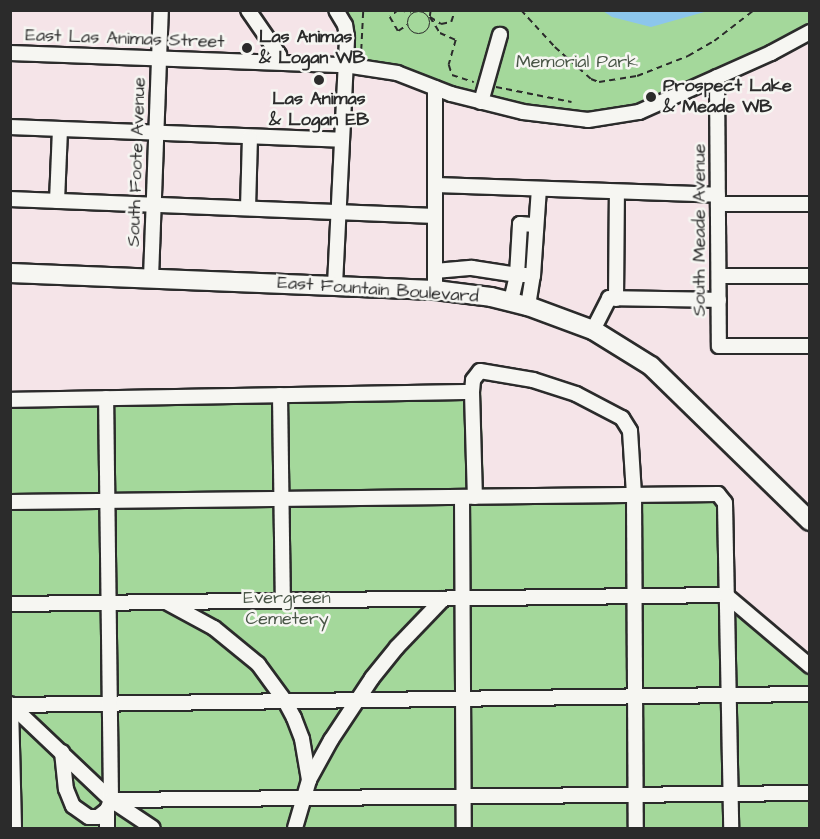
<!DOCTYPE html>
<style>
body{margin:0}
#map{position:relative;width:820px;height:839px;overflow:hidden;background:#f5e4e8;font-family:"Architects Daughter",sans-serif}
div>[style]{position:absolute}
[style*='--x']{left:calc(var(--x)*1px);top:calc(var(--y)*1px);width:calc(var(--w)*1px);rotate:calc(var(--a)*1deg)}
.green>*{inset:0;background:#a4d89b}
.water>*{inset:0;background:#8cc6ec}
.path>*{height:1.5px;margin-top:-0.75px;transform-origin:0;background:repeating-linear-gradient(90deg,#2b2b2b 0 6px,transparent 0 10.5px)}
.path>.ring{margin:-0.75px;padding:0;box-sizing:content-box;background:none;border:1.5px solid #2b2b2b;border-radius:50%}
.roads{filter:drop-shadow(2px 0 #2b2b2b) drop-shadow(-2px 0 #2b2b2b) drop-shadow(0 2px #2b2b2b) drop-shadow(0 -2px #2b2b2b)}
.minor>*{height:14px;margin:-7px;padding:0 7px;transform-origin:7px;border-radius:7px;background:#f6f6f2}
.major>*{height:18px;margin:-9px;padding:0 9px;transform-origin:9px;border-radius:9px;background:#f6f6f2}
.dots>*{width:16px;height:16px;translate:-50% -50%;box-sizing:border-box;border:3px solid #f6f6f2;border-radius:50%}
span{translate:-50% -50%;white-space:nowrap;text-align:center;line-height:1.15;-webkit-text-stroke:5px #f6f6f2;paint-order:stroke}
.poi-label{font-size:18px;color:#2b2b2b;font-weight:700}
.left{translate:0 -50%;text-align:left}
.street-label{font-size:18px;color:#2b2b2b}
.park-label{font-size:18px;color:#495647}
.frame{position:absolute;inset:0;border:12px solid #2b2b2b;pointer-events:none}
</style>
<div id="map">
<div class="green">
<i style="clip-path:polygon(809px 10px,810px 25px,776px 44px,640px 102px,620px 109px,589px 114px,547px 110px,501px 100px,450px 87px,397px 66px,353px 56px,343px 11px)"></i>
<i style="clip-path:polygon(481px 386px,484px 487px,717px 487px,728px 491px,732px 504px,732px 595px,809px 662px,809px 828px,11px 828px,10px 393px)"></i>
</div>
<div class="water">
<i style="clip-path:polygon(603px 11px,708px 11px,651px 27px,612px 17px)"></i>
</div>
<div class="path">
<i style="--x:399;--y:10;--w:11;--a:142"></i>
<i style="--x:390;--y:17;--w:16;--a:60"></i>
<i style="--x:398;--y:31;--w:11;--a:-34"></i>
<i style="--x:400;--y:10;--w:11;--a:15"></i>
<i style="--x:431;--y:10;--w:7;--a:98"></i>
<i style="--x:430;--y:17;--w:13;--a:32"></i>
<i style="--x:441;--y:24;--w:10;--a:-11"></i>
<i style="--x:451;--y:22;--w:13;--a:-72"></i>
<i style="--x:521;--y:10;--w:50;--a:47.4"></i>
<i style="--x:555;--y:47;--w:48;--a:41.6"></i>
<i style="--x:591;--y:79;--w:9;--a:21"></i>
<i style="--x:599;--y:82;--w:38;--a:-9"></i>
<i style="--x:637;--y:76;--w:55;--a:-21.4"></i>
<i style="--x:688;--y:56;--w:30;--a:-30"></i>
<i style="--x:714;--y:41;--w:51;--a:-37.8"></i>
<i class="ring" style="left:408px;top:12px;width:20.5px;height:20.5px"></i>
<i style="--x:430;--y:17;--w:19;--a:58"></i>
<i style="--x:440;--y:33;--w:17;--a:24"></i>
<i style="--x:456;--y:40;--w:26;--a:106"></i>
<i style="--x:449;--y:65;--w:10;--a:73"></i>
<i style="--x:452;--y:75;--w:23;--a:18"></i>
<i style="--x:361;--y:50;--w:40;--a:-87.1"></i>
<i style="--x:496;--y:87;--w:77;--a:11.2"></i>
</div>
<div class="roads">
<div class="minor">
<i style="--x:248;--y:10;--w:55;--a:55.4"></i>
<i style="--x:279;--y:55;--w:7;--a:90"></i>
<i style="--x:10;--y:53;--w:335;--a:2.1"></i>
<i style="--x:345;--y:65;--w:53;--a:8.7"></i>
<i style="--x:397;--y:73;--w:58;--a:21.3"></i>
<i style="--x:451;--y:94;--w:74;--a:14"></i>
<i style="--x:523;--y:112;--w:65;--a:7"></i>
<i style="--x:588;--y:120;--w:52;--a:-8.9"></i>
<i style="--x:639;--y:112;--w:145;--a:-24.1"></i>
<i style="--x:771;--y:53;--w:44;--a:-28.3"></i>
<i style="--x:717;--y:77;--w:269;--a:89.6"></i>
<i style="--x:719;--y:346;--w:91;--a:0"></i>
<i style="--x:481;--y:102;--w:70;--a:-74.2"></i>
<i style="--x:10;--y:127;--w:331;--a:2.2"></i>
<i style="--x:436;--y:185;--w:282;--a:2"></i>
<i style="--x:10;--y:199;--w:425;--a:2.3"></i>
<i style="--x:57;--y:201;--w:71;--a:-87.6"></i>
<i style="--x:719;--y:204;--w:91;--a:0"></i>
<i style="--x:248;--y:208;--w:71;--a:-88.4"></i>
<i style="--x:435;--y:271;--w:37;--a:-5"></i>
<i style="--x:472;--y:268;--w:46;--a:8.8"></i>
<i style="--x:517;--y:275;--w:27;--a:103"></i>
<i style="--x:526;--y:275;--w:9;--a:180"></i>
<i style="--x:517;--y:275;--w:51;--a:-86.6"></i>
<i style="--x:520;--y:224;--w:16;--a:4"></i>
<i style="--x:719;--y:276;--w:91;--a:0"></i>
<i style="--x:151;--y:278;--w:268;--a:-87.9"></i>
<i style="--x:335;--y:285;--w:248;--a:-87.2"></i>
<i style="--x:347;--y:37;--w:12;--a:-99"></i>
<i style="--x:345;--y:25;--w:17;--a:-121"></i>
<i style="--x:435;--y:290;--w:202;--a:-90"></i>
<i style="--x:616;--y:299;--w:107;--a:-89.5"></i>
<i style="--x:528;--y:306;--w:30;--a:-81"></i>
<i style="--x:533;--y:276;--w:87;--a:-86.1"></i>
<i style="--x:593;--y:330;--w:36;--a:-63"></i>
<i style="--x:609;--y:298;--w:110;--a:1"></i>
<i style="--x:472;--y:392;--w:12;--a:-85"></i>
<i style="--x:473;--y:380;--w:11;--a:-52"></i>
<i style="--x:480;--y:371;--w:54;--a:9.6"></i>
<i style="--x:533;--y:380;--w:45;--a:18"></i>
<i style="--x:576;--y:394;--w:52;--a:27.6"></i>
<i style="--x:622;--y:418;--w:15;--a:58"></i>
<i style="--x:630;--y:431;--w:64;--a:86.4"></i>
<i style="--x:634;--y:495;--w:333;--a:89.7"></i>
<i style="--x:280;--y:395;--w:206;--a:89.2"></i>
<i style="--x:10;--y:400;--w:462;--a:-1"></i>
<i style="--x:472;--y:392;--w:105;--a:88.4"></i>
<i style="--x:462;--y:497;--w:331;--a:89.7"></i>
<i style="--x:10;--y:502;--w:708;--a:-0.65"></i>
<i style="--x:718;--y:494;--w:11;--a:52"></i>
<i style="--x:725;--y:503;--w:325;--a:88.9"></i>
<i style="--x:168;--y:603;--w:52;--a:28.5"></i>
<i style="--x:214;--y:628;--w:57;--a:39.3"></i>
<i style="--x:258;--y:664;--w:46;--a:53.9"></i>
<i style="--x:285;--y:701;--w:19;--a:62"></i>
<i style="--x:294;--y:718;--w:22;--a:69"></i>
<i style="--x:302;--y:739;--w:42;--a:80.3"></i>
<i style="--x:10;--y:604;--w:716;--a:-0.72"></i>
<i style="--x:726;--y:595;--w:110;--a:40.2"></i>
<i style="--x:10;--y:704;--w:139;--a:43.5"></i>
<i style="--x:111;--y:800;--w:50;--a:33.7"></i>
<i style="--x:10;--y:705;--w:800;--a:-0.79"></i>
<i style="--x:11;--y:705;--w:123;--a:88.6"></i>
<i style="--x:62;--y:752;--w:37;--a:84"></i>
<i style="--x:66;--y:789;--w:18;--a:68"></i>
<i style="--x:73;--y:806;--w:19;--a:35"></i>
<i style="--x:89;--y:817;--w:9;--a:0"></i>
<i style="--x:98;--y:817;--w:11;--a:-38"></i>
<i style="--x:107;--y:810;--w:11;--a:-68"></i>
<i style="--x:111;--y:800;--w:402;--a:-90.7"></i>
<i style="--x:111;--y:800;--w:699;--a:-0.57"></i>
<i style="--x:107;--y:810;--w:18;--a:90"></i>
<i style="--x:295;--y:828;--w:50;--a:-73.7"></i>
<i style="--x:309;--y:780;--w:46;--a:-61.2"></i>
<i style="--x:331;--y:740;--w:74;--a:-56.5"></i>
<i style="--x:372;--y:678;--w:40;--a:-51"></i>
<i style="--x:397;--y:647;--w:66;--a:-46.2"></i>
</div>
<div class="major">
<i style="--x:10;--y:273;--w:425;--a:2.3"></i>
<i style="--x:435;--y:290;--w:56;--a:7.1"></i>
<i style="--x:491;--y:297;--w:38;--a:14"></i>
<i style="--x:528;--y:306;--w:69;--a:20.3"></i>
<i style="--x:593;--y:330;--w:68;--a:31.8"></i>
<i style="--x:651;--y:366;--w:222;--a:44.3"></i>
</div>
</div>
<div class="dots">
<i style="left:247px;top:48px;background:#2b2b2b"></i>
<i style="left:319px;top:80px;background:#2b2b2b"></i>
<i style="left:651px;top:97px;background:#2b2b2b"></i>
</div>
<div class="poi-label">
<span class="left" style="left:259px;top:48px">Las Animas<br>&amp; Logan WB</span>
<span class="left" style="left:663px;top:97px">Prospect Lake<br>&amp; Meade WB</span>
<span style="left:319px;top:110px">Las Animas<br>&amp; Logan EB</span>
</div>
<div class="street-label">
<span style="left:125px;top:39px;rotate:2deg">East Las Animas Street</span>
<span style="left:137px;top:162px;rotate:-88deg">South Foote Avenue</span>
<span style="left:700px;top:230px;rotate:-90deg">South Meade Avenue</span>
<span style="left:378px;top:290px;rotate:4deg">East Fountain Boulevard</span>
</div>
<div class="park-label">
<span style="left:577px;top:62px">Memorial Park</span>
<span style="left:287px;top:609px">Evergreen<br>Cemetery</span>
</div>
<div class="frame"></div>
</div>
